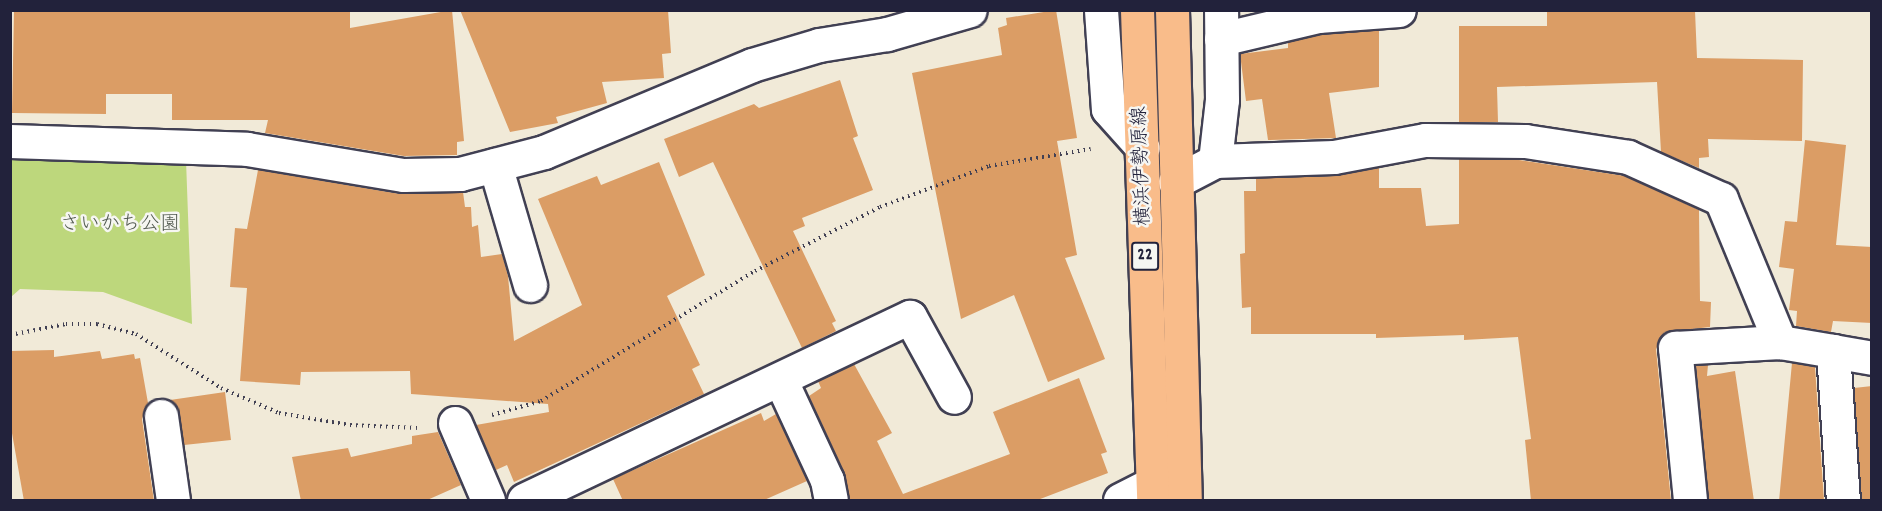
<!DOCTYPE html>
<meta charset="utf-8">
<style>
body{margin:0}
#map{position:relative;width:1882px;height:511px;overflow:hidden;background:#f1ead8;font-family:Dekko,"Klee One",sans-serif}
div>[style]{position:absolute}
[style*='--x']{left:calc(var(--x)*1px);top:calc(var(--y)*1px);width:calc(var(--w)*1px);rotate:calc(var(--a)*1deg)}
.green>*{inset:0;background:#bdd77c}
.building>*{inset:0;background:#db9d65}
.path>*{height:4px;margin-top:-2px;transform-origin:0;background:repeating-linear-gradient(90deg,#414053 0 1.5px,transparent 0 6px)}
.roads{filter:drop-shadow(2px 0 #414053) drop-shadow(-2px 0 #414053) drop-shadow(0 2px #414053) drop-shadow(0 -2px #414053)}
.minor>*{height:33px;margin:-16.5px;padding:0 16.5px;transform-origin:16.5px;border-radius:16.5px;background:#fff}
.major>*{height:33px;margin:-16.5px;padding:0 16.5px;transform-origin:16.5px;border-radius:16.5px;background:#f9bc8a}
span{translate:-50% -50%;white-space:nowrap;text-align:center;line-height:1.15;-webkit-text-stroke:5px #f6f6f2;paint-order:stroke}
.shield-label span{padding:2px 4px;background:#f6f6f2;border:2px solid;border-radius:4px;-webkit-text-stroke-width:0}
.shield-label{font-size:18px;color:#22223b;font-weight:700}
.street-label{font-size:20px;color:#22223b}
.park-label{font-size:20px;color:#50584e}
.frame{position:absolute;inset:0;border:12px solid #22223b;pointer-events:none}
</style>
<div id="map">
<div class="green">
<i style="clip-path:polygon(11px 155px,186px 160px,192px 324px,103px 292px,20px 289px,11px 297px)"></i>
</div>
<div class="building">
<i style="clip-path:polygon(14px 10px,350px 10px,350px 28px,452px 10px,464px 141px,457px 142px,457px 155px,404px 156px,265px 133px,268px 120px,172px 120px,172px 94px,106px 94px,106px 114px,12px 113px)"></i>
<i style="clip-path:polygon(460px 10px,668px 10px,671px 53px,662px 54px,664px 78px,602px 82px,607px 103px,556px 117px,558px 123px,510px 132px)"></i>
<i style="clip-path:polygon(1056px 10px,1077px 138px,1057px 141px,1077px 255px,1065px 258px,1105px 359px,1048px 382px,1014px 295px,961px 319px,912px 73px,1002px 55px,998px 28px,1007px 25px,1006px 18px)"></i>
<i style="clip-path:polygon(1547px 10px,1695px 11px,1697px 58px,1803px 60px,1802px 141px,1708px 139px,1709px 157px,1699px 158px,1699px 168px,1661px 152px,1657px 82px,1497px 87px,1498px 122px,1459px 122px,1459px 26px,1547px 26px)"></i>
<i style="clip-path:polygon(1379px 30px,1379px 87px,1329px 93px,1336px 138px,1268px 140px,1262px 99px,1246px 101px,1240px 54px,1288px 48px,1288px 42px,1321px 35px)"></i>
<i style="clip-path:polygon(840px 80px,858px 136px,853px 138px,873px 190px,802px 218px,805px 226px,793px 231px,836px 321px,832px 323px,836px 331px,802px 348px,713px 162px,679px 177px,664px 139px,754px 104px,759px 108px)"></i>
<i style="clip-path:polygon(1805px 140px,1846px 145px,1836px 245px,1872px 247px,1872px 323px,1833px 321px,1831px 332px,1796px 326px,1797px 311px,1789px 310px,1794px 269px,1779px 267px,1785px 221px,1797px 222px)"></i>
<i style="clip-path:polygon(1459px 159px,1519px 160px,1625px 176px,1699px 210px,1700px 301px,1711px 302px,1710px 327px,1665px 332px,1656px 349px,1671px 501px,1531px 501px,1525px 440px,1531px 439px,1518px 337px,1464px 340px,1464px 335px,1376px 338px,1376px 334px,1251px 334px,1251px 307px,1242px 308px,1240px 254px,1245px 253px,1244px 191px,1256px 191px,1256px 178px,1335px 176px,1379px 168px,1379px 188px,1421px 188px,1426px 226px,1459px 224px)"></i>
<i style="clip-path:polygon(659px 162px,705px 275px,667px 296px,700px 365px,692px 369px,704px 394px,514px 482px,507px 465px,496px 470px,476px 425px,549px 412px,548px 404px,411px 394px,410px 371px,301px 372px,300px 385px,240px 381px,247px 288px,230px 287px,235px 228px,247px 229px,258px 170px,400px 194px,463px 192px,465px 207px,471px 207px,472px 227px,478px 225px,481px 257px,502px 254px,508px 276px,514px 341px,582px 305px,538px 199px,597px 176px,601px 185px)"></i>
<i style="clip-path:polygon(54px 350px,54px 357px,100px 351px,102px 359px,134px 354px,135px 359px,140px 358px,148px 403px,142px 419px,154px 501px,24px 501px,10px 422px,10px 351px)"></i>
<i style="clip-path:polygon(1792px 363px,1815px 367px,1824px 501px,1779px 501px)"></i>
<i style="clip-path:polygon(854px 364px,892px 433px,877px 441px,903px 494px,1010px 454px,993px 412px,1079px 378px,1107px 452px,1101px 454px,1108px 473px,1035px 501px,849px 501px,844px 472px,809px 396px,821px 388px,818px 381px)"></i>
<i style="clip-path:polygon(1708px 365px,1707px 376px,1735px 371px,1754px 501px,1708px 501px,1696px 366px)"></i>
<i style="clip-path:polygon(1872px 386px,1872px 501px,1861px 501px,1854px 388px)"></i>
<i style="clip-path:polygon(225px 392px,231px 440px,184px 445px,179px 413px,170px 400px)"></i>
<i style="clip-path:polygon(761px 413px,764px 421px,776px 414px,807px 481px,762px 501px,623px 501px,613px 479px)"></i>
<i style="clip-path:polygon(438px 432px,461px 485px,425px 501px,301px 501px,292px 457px,348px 448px,351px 457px,412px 444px,412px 436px)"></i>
</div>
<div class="path">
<i style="--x:10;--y:335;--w:57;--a:-11.1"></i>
<i style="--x:66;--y:324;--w:31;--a:0"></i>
<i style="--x:97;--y:324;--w:40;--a:14.4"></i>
<i style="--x:136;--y:334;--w:101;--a:32.4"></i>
<i style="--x:221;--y:388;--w:63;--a:23.3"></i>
<i style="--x:279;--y:413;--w:72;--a:9.6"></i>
<i style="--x:350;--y:425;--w:67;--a:2.6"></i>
<i style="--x:492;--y:415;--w:51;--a:-15.9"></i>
<i style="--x:541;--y:401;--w:250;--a:-31.3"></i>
<i style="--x:755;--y:271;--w:140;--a:-27.1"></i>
<i style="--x:880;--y:207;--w:116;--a:-20.6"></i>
<i style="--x:989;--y:166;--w:103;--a:-9.5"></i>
</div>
<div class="roads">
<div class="minor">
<i style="--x:1101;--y:10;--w:99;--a:86"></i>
<i style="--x:1108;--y:109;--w:52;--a:48.1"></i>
<i style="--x:1221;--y:39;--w:100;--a:-13.3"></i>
<i style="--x:1318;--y:16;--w:81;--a:-4.2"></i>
<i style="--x:10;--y:141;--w:237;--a:1.9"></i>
<i style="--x:247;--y:149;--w:158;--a:9.5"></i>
<i style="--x:403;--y:175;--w:57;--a:-1"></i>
<i style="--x:460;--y:174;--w:87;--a:-14.7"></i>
<i style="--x:544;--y:152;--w:225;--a:-22.7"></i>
<i style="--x:752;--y:65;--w:70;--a:-16.6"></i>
<i style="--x:819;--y:45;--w:69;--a:-9.2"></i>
<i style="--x:887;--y:34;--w:86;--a:-16.1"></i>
<i style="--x:1215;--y:161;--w:61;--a:-83.5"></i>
<i style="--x:1222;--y:100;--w:90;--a:-90.6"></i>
<i style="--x:495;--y:165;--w:125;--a:73.7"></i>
<i style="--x:1175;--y:182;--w:45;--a:-27.7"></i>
<i style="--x:1215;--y:161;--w:119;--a:-1.9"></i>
<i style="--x:1334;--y:157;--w:93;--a:-10.6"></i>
<i style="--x:1425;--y:140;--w:100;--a:0.6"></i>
<i style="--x:1525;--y:141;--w:104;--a:8.8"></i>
<i style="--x:1628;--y:157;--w:102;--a:24.3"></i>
<i style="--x:1721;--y:199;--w:155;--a:67.6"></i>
<i style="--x:1833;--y:351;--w:40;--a:10"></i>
<i style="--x:781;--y:381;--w:109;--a:65.1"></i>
<i style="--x:827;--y:480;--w:20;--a:79"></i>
<i style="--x:161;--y:416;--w:85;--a:81.9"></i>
<i style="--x:455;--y:423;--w:84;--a:66.8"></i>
<i style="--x:524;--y:500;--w:427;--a:-25.4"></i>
<i style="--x:910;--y:317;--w:91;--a:61.2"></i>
<i style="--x:1120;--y:500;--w:37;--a:-27"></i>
<i style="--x:1690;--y:500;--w:153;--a:-95.6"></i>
<i style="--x:1675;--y:348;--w:105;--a:-3.3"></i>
<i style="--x:1780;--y:342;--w:54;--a:9.6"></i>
<i style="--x:1833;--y:351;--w:149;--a:86.2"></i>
</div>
<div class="major">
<i style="--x:1137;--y:10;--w:490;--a:88.1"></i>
<i style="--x:1172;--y:10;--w:490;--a:88.5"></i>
</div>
</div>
<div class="shield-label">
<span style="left:1145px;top:256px">22</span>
</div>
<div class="street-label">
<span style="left:1143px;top:166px;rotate:-92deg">横浜伊勢原線</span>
</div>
<div class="park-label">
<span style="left:120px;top:225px">さいかち公園</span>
</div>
<div class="frame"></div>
</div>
